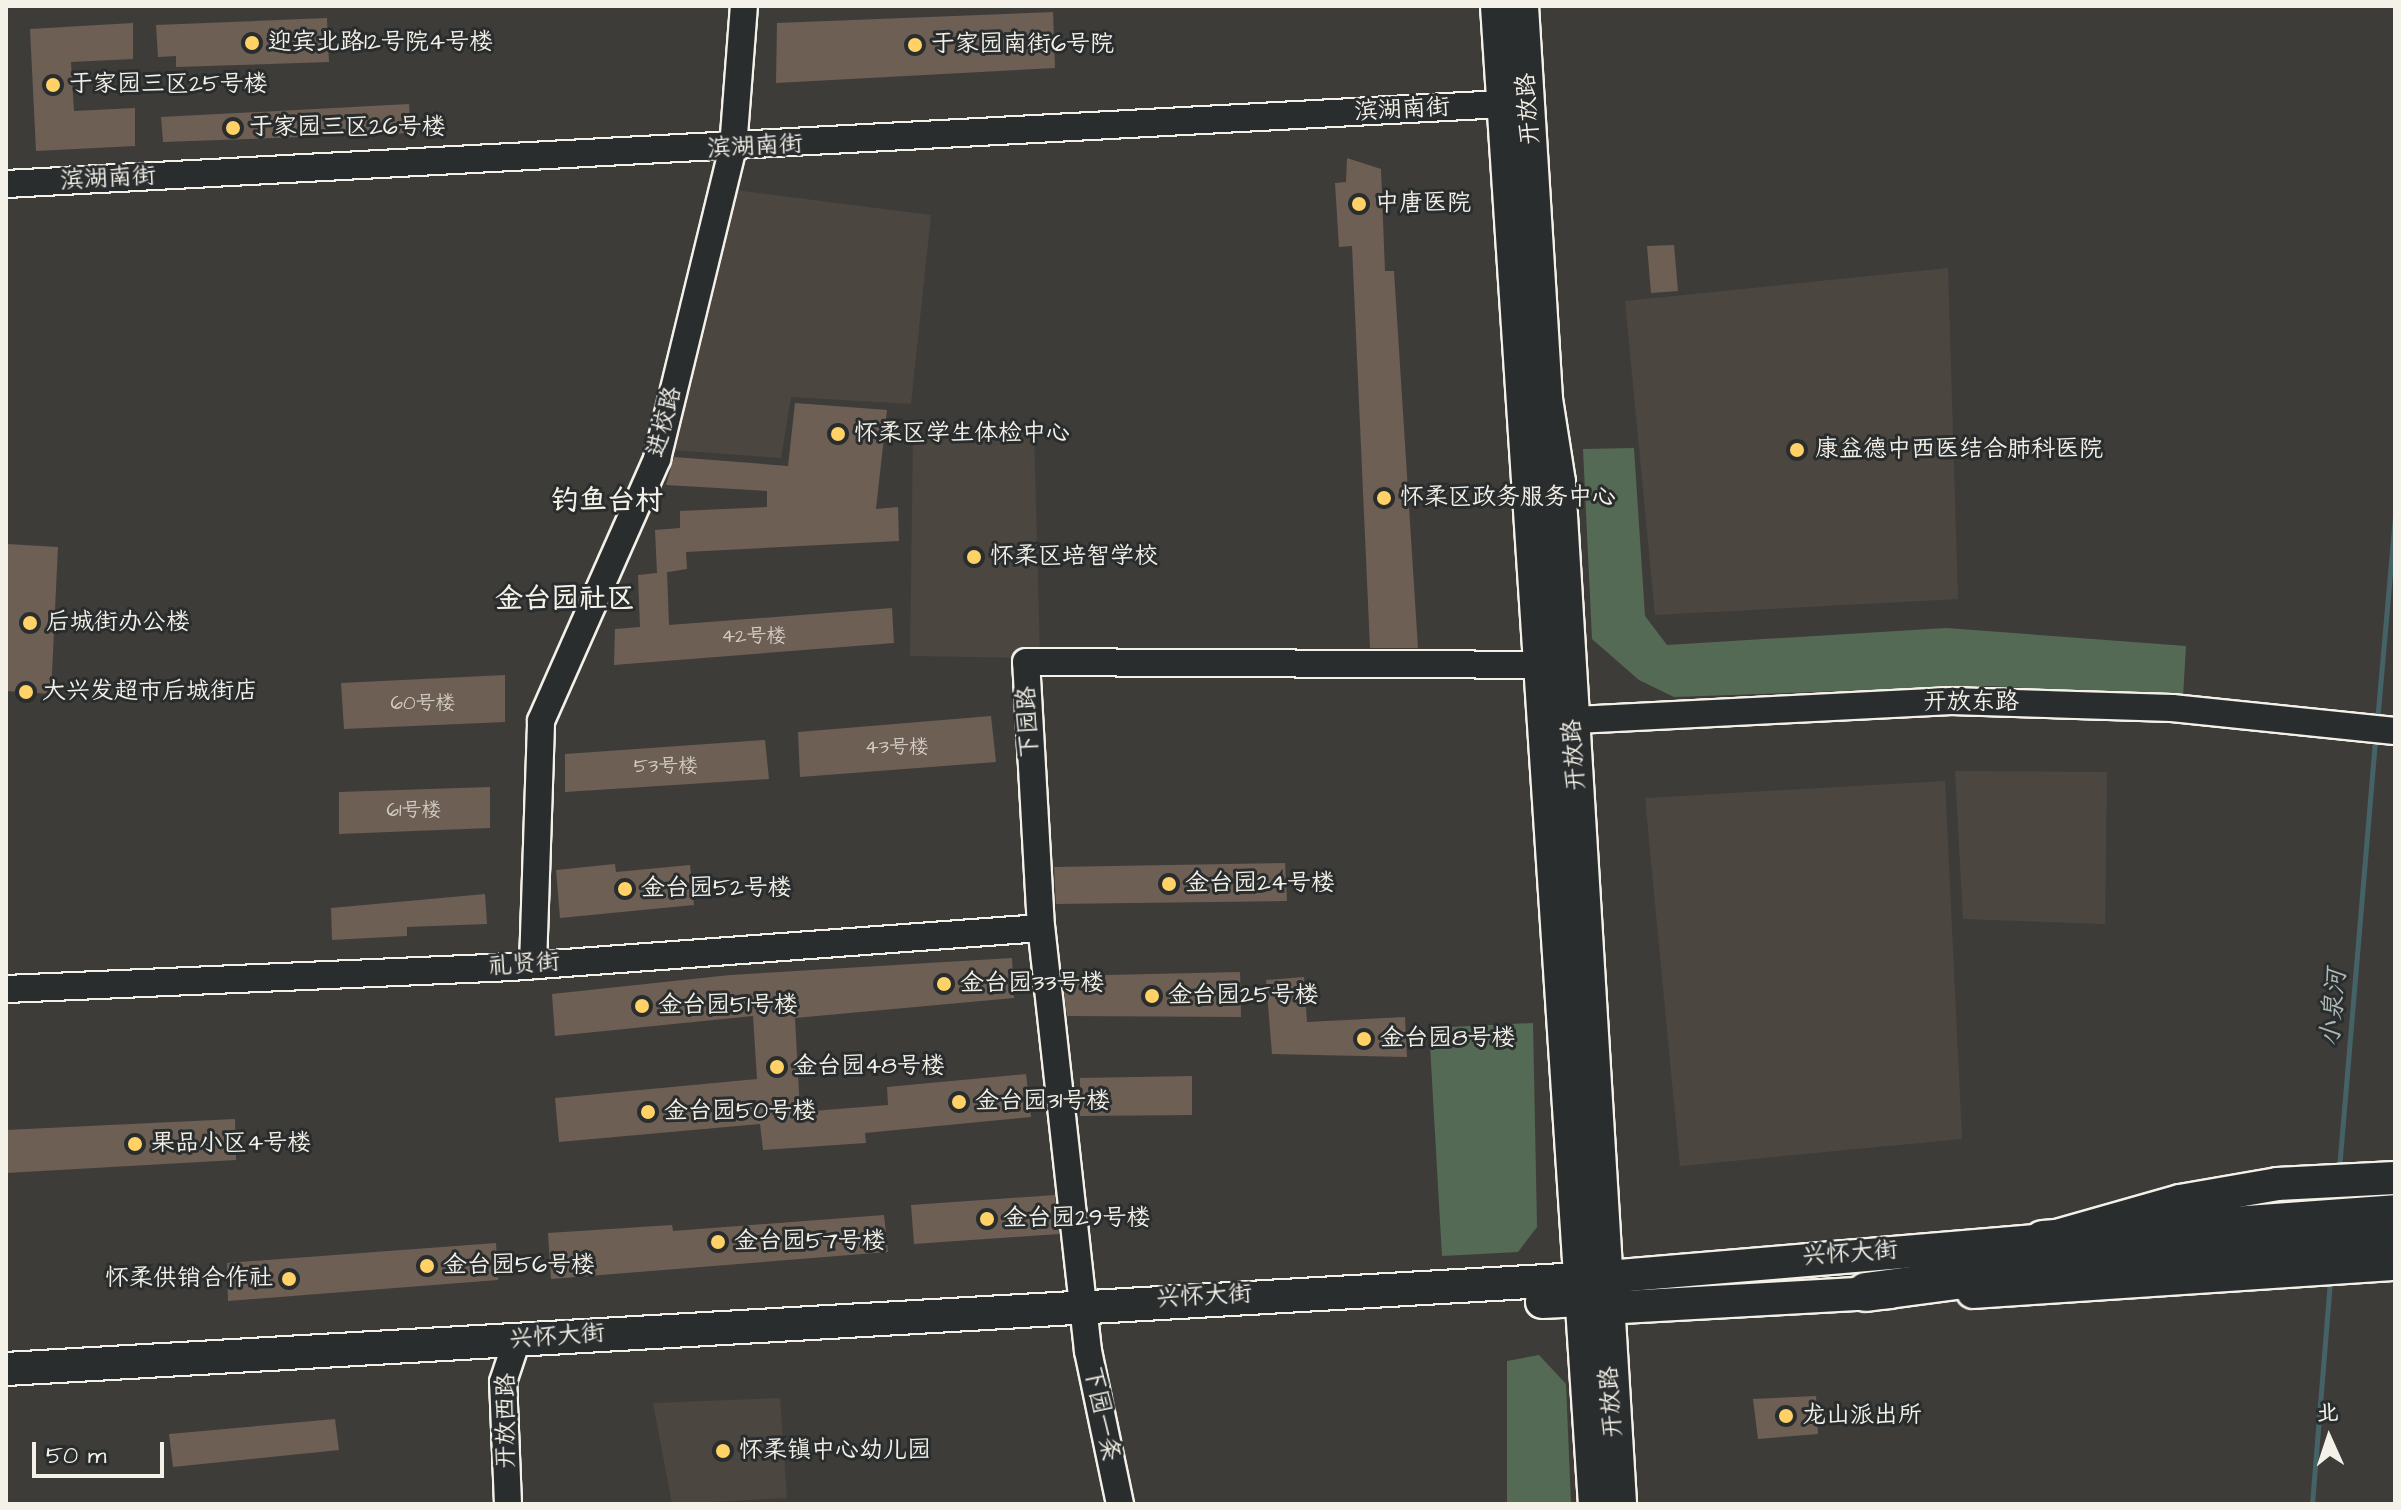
<!DOCTYPE html>
<meta charset="utf-8">
<style>
body{margin:0}
#map{position:relative;width:2401px;height:1510px;overflow:hidden;background:#3e3c39;font-family:"Architects Daughter","LXGW WenKai TC",sans-serif}
div>[style]{position:absolute}
[style*='--x']{left:calc(var(--x)*1px);top:calc(var(--y)*1px);width:calc(var(--w)*1px);rotate:calc(var(--a)*1deg)}
.built>*{inset:0;background:#4c4641}
.green>*{inset:0;background:#556a55}
.stream>*{height:5px;margin:-2.5px;padding:0 2.5px;transform-origin:2.5px;border-radius:2.5px;background:#456366}
.building>*{inset:0;background:#6d5f54}
.roads{filter:drop-shadow(2px 0 #f4f1e8) drop-shadow(-2px 0 #f4f1e8) drop-shadow(0 2px #f4f1e8) drop-shadow(0 -2px #f4f1e8)}
.minor>*{height:26px;margin:-13px;padding:0 13px;transform-origin:13px;border-radius:13px;background:#2a2d2e}
.major>*{height:32px;margin:-16px;padding:0 16px;transform-origin:16px;border-radius:16px;background:#2a2d2e}
.highway>*{height:38px;margin:-19px;padding:0 19px;transform-origin:19px;border-radius:19px;background:#2a2d2e}
.dots>*{width:22px;height:22px;translate:-50% -50%;box-sizing:border-box;border:4px solid #2a2d2e;border-radius:50%}
span{translate:-50% -50%;white-space:nowrap;text-align:center;line-height:1.15;-webkit-text-stroke:6px #2a2d2e;paint-order:stroke}
.number-label{font-size:20px;color:#d2ccc3}
.number-label span{-webkit-text-stroke-width:0}
.poi-label{font-size:24px;color:#f4f1e8}
.left{translate:0 -50%;text-align:left}
.right{translate:-100% -50%;text-align:right}
.street-label{font-size:24px;color:#f4f1e8}
.water-label{font-size:26px;color:#aeb8b4;font-style:italic}
.quarter-label{font-size:28px;color:#f4f1e8;font-weight:700}
.frame{position:absolute;inset:0;border:8px solid #f4f1e8;pointer-events:none}
.north{position:absolute;left:2289px;top:1398px;width:80px;height:80px;-webkit-text-stroke:6px #2a2d2e;paint-order:stroke;rotate:357deg;font-size:22px;font-weight:700;line-height:32px;text-align:center;color:#f4f1e8}
.north::after{content:'';display:block;margin:auto;width:28px;height:36px;background:#f4f1e8;clip-path:polygon(50% 0,100% 100%,50% 72%,0 100%)}
.scale{position:absolute;left:32px;top:1442px;width:132px;height:36px;box-sizing:border-box;border:4px solid #f4f1e8;border-top:0;padding-left:10px;font-size:24px;line-height:28px;white-space:nowrap;color:#f4f1e8;-webkit-text-stroke:6px #2a2d2e;paint-order:stroke}
</style>
<div id="map">
<div class="built">
<i style="clip-path:polygon(735px 190px,931px 215px,911px 404px,791px 397px,781px 458px,673px 450px,672px 423px)"></i>
<i style="clip-path:polygon(1948px 268px,1958px 599px,1655px 615px,1625px 301px)"></i>
<i style="clip-path:polygon(1034px 432px,1040px 658px,910px 656px,913px 438px)"></i>
<i style="clip-path:polygon(1955px 771px,2107px 772px,2105px 924px,1963px 919px)"></i>
<i style="clip-path:polygon(1945px 781px,1962px 1139px,1680px 1166px,1645px 798px)"></i>
<i style="clip-path:polygon(780px 1398px,787px 1498px,672px 1504px,653px 1403px)"></i>
</div>
<div class="green">
<i style="clip-path:polygon(1634px 448px,1645px 616px,1667px 645px,1946px 628px,2186px 646px,2183px 697px,1989px 686px,1674px 697px,1639px 680px,1592px 639px,1583px 449px)"></i>
<i style="clip-path:polygon(1533px 1023px,1537px 1227px,1518px 1252px,1442px 1256px,1429px 1028px)"></i>
<i style="clip-path:polygon(1539px 1355px,1566px 1384px,1571px 1504px,1507px 1504px,1507px 1361px)"></i>
</div>
<div class="stream">
<i style="--x:2377;--y:722;--w:207;--a:-85"></i>
<i style="--x:2339;--y:1169;--w:434;--a:-85.2"></i>
<i style="--x:2312;--y:1504;--w:227;--a:-85.4"></i>
</div>
<div class="building">
<i style="clip-path:polygon(1053px 12px,1055px 68px,776px 83px,777px 23px)"></i>
<i style="clip-path:polygon(327px 18px,329px 62px,176px 67px,176px 56px,158px 57px,156px 25px)"></i>
<i style="clip-path:polygon(133px 23px,133px 59px,71px 62px,74px 111px,135px 108px,135px 146px,36px 151px,30px 29px)"></i>
<i style="clip-path:polygon(409px 104px,411px 133px,163px 142px,161px 117px)"></i>
<i style="clip-path:polygon(1347px 158px,1381px 169px,1385px 271px,1394px 271px,1418px 648px,1370px 648px,1352px 246px,1339px 247px,1335px 183px,1346px 182px)"></i>
<i style="clip-path:polygon(1674px 245px,1678px 291px,1651px 293px,1647px 246px)"></i>
<i style="clip-path:polygon(795px 403px,887px 410px,876px 509px,898px 507px,899px 541px,686px 552px,687px 569px,662px 573px,667px 572px,669px 625px,892px 608px,894px 643px,614px 665px,615px 629px,640px 627px,638px 575px,657px 573px,655px 530px,680px 528px,680px 511px,767px 507px,767px 491px,666px 485px,674px 457px,788px 466px)"></i>
<i style="clip-path:polygon(7px 544px,58px 547px,51px 694px,6px 691px)"></i>
<i style="clip-path:polygon(505px 675px,505px 722px,344px 729px,341px 683px)"></i>
<i style="clip-path:polygon(991px 716px,996px 762px,800px 777px,798px 732px)"></i>
<i style="clip-path:polygon(765px 740px,769px 779px,565px 792px,565px 754px)"></i>
<i style="clip-path:polygon(490px 787px,490px 828px,339px 834px,339px 792px)"></i>
<i style="clip-path:polygon(1285px 863px,1287px 901px,1056px 904px,1054px 867px)"></i>
<i style="clip-path:polygon(615px 864px,616px 872px,690px 865px,694px 905px,560px 918px,556px 870px)"></i>
<i style="clip-path:polygon(485px 894px,487px 924px,407px 927px,407px 936px,332px 940px,331px 908px)"></i>
<i style="clip-path:polygon(1012px 958px,1014px 998px,795px 1018px,800px 1112px,888px 1105px,887px 1087px,1026px 1074px,1031px 1117px,865px 1133px,866px 1143px,763px 1150px,760px 1124px,559px 1142px,555px 1098px,757px 1079px,753px 1016px,555px 1036px,552px 994px,730px 975px)"></i>
<i style="clip-path:polygon(1240px 972px,1241px 1017px,1067px 1016px,1062px 976px)"></i>
<i style="clip-path:polygon(1304px 977px,1307px 1022px,1405px 1017px,1407px 1057px,1272px 1054px,1266px 980px)"></i>
<i style="clip-path:polygon(1192px 1076px,1192px 1115px,1080px 1116px,1080px 1078px)"></i>
<i style="clip-path:polygon(235px 1119px,236px 1160px,6px 1173px,6px 1130px)"></i>
<i style="clip-path:polygon(1055px 1195px,1059px 1234px,914px 1244px,911px 1205px)"></i>
<i style="clip-path:polygon(884px 1215px,888px 1252px,551px 1279px,548px 1233px,672px 1225px,673px 1231px)"></i>
<i style="clip-path:polygon(496px 1243px,498px 1280px,228px 1301px,227px 1263px)"></i>
<i style="clip-path:polygon(1816px 1396px,1818px 1434px,1758px 1439px,1753px 1399px)"></i>
<i style="clip-path:polygon(335px 1419px,339px 1450px,173px 1467px,169px 1434px)"></i>
</div>
<div class="roads">
<div class="minor">
<i style="--x:6;--y:184;--w:1500;--a:-3.06"></i>
<i style="--x:1556;--y:721;--w:396;--a:-2.9"></i>
<i style="--x:1951;--y:701;--w:221;--a:1.8"></i>
<i style="--x:2172;--y:708;--w:224;--a:5.9"></i>
<i style="--x:533;--y:965;--w:244;--a:-88.1"></i>
<i style="--x:541;--y:721;--w:287;--a:-66.1"></i>
<i style="--x:657;--y:459;--w:320;--a:-76.3"></i>
<i style="--x:733;--y:148;--w:142;--a:-85.6"></i>
<i style="--x:6;--y:989;--w:505;--a:-2.49"></i>
<i style="--x:511;--y:967;--w:531;--a:-4.21"></i>
<i style="--x:508;--y:1504;--w:122;--a:-92.3"></i>
<i style="--x:503;--y:1382;--w:44;--a:-71.6"></i>
<i style="--x:1120;--y:1504;--w:156;--a:-101.8"></i>
<i style="--x:1088;--y:1351;--w:426;--a:-96.3"></i>
<i style="--x:1041;--y:928;--w:266;--a:-93.2"></i>
<i style="--x:1026;--y:662;--w:533;--a:0.32"></i>
</div>
<div class="major">
<i style="--x:1497;--y:6;--w:1501;--a:86.26"></i>
<i style="--x:1522;--y:6;--w:394;--a:86.5"></i>
<i style="--x:1546;--y:399;--w:84;--a:81.1"></i>
<i style="--x:1559;--y:482;--w:1024;--a:86.58"></i>
<i style="--x:1973;--y:1292;--w:423;--a:-3.8"></i>
<i style="--x:1542;--y:1302;--w:40;--a:-2.9"></i>
<i style="--x:1582;--y:1300;--w:25;--a:18"></i>
<i style="--x:1606;--y:1308;--w:284;--a:-3.2"></i>
<i style="--x:6;--y:1369;--w:1579;--a:-3.27"></i>
<i style="--x:1582;--y:1279;--w:463;--a:-4.8"></i>
<i style="--x:2043;--y:1240;--w:142;--a:-15.9"></i>
<i style="--x:2180;--y:1201;--w:98;--a:-9.9"></i>
<i style="--x:2277;--y:1184;--w:118;--a:-2.9"></i>
</div>
<div class="highway">
<i style="--x:2043;--y:1240;--w:353;--a:-4.2"></i>
<i style="--x:1866;--y:1292;--w:218;--a:-7.6"></i>
<i style="--x:2082;--y:1263;--w:314;--a:-3.7"></i>
</div>
</div>
<div class="dots">
<i style="left:252px;top:43px;background:#ffd166"></i>
<i style="left:915px;top:45px;background:#ffd166"></i>
<i style="left:53px;top:85px;background:#ffd166"></i>
<i style="left:233px;top:128px;background:#ffd166"></i>
<i style="left:1359px;top:204px;background:#ffd166"></i>
<i style="left:838px;top:434px;background:#ffd166"></i>
<i style="left:1797px;top:450px;background:#ffd166"></i>
<i style="left:1384px;top:498px;background:#ffd166"></i>
<i style="left:974px;top:557px;background:#ffd166"></i>
<i style="left:30px;top:623px;background:#ffd166"></i>
<i style="left:26px;top:692px;background:#ffd166"></i>
<i style="left:1169px;top:884px;background:#ffd166"></i>
<i style="left:625px;top:889px;background:#ffd166"></i>
<i style="left:944px;top:984px;background:#ffd166"></i>
<i style="left:1152px;top:996px;background:#ffd166"></i>
<i style="left:642px;top:1006px;background:#ffd166"></i>
<i style="left:1364px;top:1039px;background:#ffd166"></i>
<i style="left:777px;top:1067px;background:#ffd166"></i>
<i style="left:959px;top:1102px;background:#ffd166"></i>
<i style="left:648px;top:1112px;background:#ffd166"></i>
<i style="left:135px;top:1144px;background:#ffd166"></i>
<i style="left:987px;top:1219px;background:#ffd166"></i>
<i style="left:718px;top:1242px;background:#ffd166"></i>
<i style="left:427px;top:1266px;background:#ffd166"></i>
<i style="left:289px;top:1279px;background:#ffd166"></i>
<i style="left:1786px;top:1416px;background:#ffd166"></i>
<i style="left:723px;top:1451px;background:#ffd166"></i>
</div>
<div class="number-label">
<span style="left:754px;top:636px">42号楼</span>
<span style="left:423px;top:703px">60号楼</span>
<span style="left:897px;top:747px">43号楼</span>
<span style="left:666px;top:766px">53号楼</span>
<span style="left:414px;top:810px">61号楼</span>
</div>
<div class="poi-label">
<span class="left" style="left:268px;top:43px">迎宾北路12号院4号楼</span>
<span class="left" style="left:931px;top:45px">于家园南街6号院</span>
<span class="left" style="left:69px;top:85px">于家园三区25号楼</span>
<span class="left" style="left:249px;top:128px">于家园三区26号楼</span>
<span class="left" style="left:1375px;top:204px">中唐医院</span>
<span class="left" style="left:854px;top:434px">怀柔区学生体检中心</span>
<span class="left" style="left:1815px;top:450px">康益德中西医结合肺科医院</span>
<span class="left" style="left:1400px;top:498px">怀柔区政务服务中心</span>
<span class="left" style="left:990px;top:557px">怀柔区培智学校</span>
<span class="left" style="left:46px;top:623px">后城街办公楼</span>
<span class="left" style="left:42px;top:692px">大兴发超市后城街店</span>
<span class="left" style="left:1185px;top:884px">金台园24号楼</span>
<span class="left" style="left:641px;top:889px">金台园52号楼</span>
<span class="left" style="left:960px;top:984px">金台园33号楼</span>
<span class="left" style="left:1168px;top:996px">金台园25号楼</span>
<span class="left" style="left:658px;top:1006px">金台园51号楼</span>
<span class="left" style="left:1380px;top:1039px">金台园8号楼</span>
<span class="left" style="left:793px;top:1067px">金台园48号楼</span>
<span class="left" style="left:975px;top:1102px">金台园31号楼</span>
<span class="left" style="left:664px;top:1112px">金台园50号楼</span>
<span class="left" style="left:151px;top:1144px">果品小区4号楼</span>
<span class="left" style="left:1003px;top:1219px">金台园29号楼</span>
<span class="left" style="left:734px;top:1242px">金台园57号楼</span>
<span class="left" style="left:443px;top:1266px">金台园56号楼</span>
<span class="right" style="left:273px;top:1279px">怀柔供销合作社</span>
<span class="left" style="left:1802px;top:1416px">龙山派出所</span>
<span class="left" style="left:739px;top:1451px">怀柔镇中心幼儿园</span>
</div>
<div class="street-label">
<span style="left:1529px;top:109px;rotate:-94deg">开放路</span>
<span style="left:1402px;top:110px;rotate:-3deg">滨湖南街</span>
<span style="left:755px;top:147px;rotate:-3deg">滨湖南街</span>
<span style="left:108px;top:179px;rotate:-3deg">滨湖南街</span>
<span style="left:665px;top:422px;rotate:-75deg">进校路</span>
<span style="left:1971px;top:703px">开放东路</span>
<span style="left:1029px;top:722px;rotate:-93deg">下园路</span>
<span style="left:1575px;top:755px;rotate:-94deg">开放路</span>
<span style="left:524px;top:965px;rotate:-4deg">礼贤街</span>
<span style="left:1850px;top:1254px;rotate:-4deg">兴怀大街</span>
<span style="left:1204px;top:1297px;rotate:-3deg">兴怀大街</span>
<span style="left:557px;top:1337px;rotate:-4deg">兴怀大街</span>
<span style="left:1612px;top:1402px;rotate:-94deg">开放路</span>
<span style="left:1101px;top:1414px;rotate:78deg">下园一条</span>
<span style="left:507px;top:1421px;rotate:-90deg">开放西路</span>
</div>
<div class="water-label">
<span style="left:2334px;top:1008px;rotate:-85deg">小泉河</span>
</div>
<div class="quarter-label">
<span style="left:607px;top:501px">钓鱼台村</span>
<span style="left:565px;top:599px">金台园社区</span>
</div>
<div class="frame"></div>
<div class="north">北</div>
<div class="scale">50 m</div>
</div>
